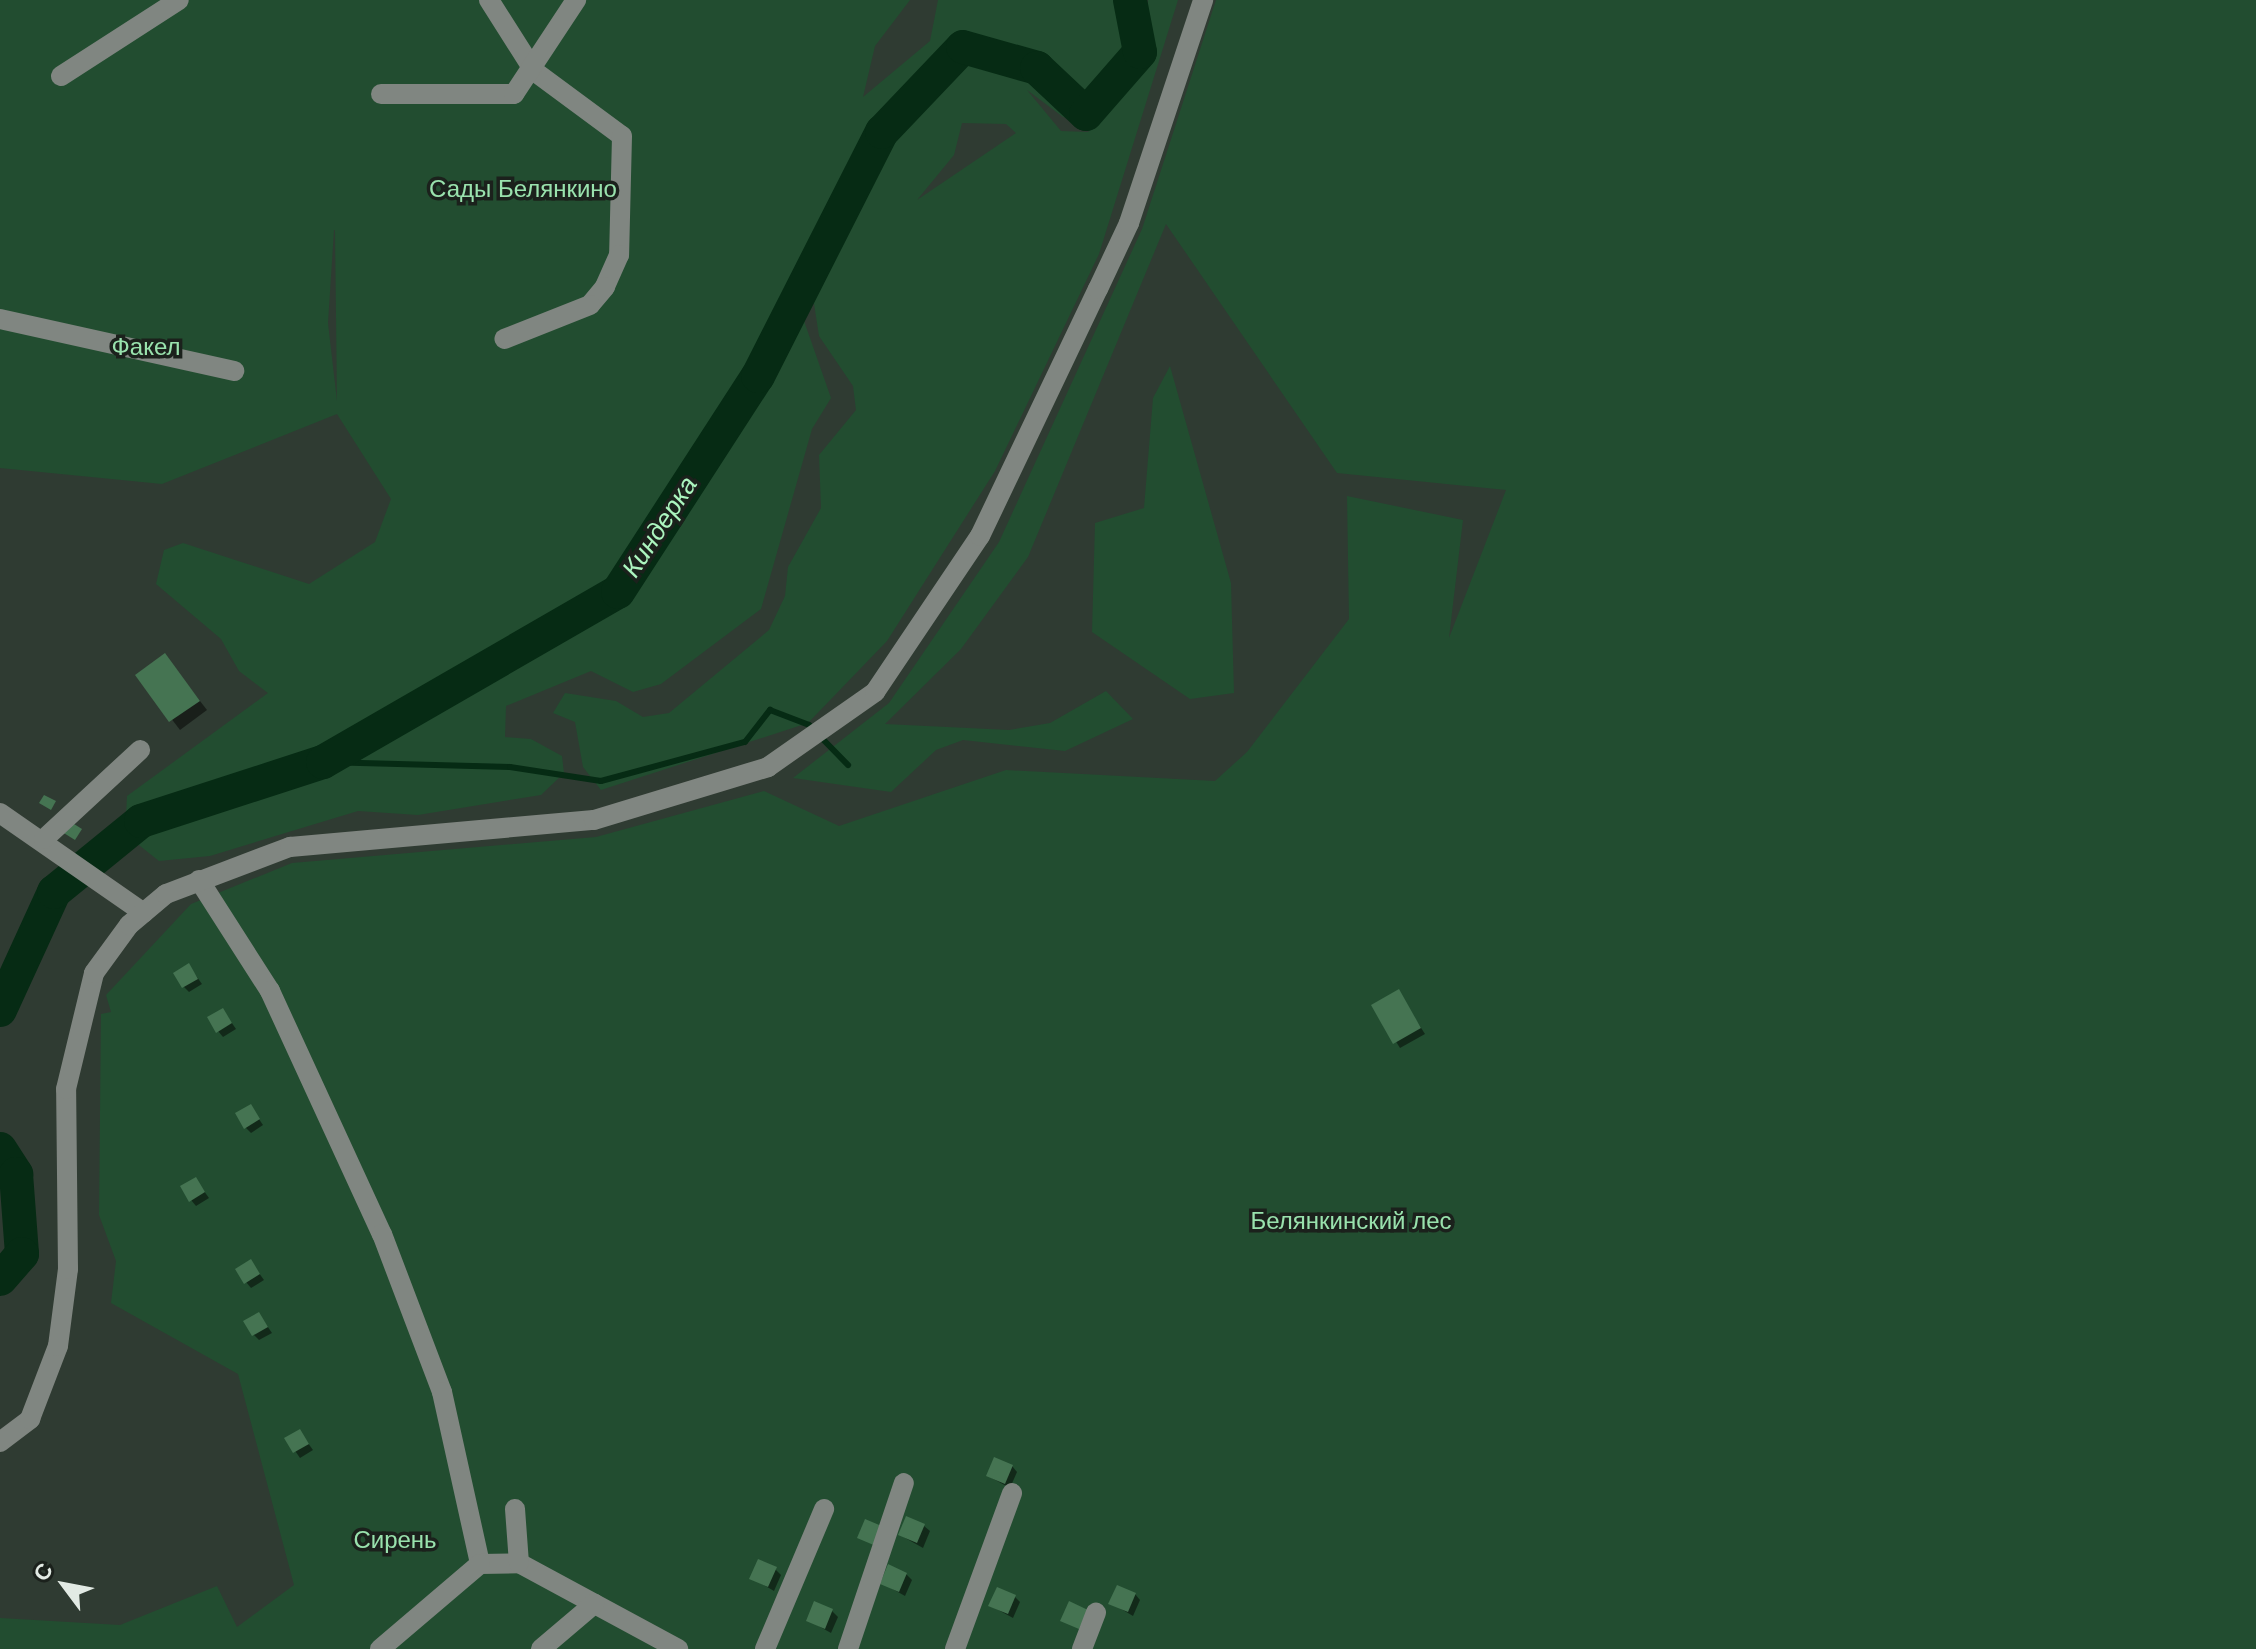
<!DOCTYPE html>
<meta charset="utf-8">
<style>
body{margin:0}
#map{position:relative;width:2256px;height:1649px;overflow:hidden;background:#2f3b32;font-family:Helvetica,sans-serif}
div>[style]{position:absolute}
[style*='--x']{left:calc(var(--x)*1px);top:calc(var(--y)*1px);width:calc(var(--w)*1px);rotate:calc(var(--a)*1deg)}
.green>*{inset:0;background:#224d30}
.shadow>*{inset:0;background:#0007}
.stream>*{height:6px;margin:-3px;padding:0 3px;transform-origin:3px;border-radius:3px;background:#062b14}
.river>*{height:34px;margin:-17px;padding:0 17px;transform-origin:17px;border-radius:17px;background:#062b14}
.building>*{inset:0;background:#457452}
.minor>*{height:20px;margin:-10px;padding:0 10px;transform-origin:10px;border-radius:10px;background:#808681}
span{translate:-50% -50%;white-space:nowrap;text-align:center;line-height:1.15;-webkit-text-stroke:7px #1b211c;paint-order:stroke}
.park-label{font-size:24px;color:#99e2ad}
.water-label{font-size:26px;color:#acf5bf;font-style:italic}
.north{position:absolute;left:24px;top:1545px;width:80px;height:80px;-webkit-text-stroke:6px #1b211c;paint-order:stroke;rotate:302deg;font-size:22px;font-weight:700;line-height:32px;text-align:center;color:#e2eae4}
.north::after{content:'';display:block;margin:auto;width:28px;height:36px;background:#e2eae4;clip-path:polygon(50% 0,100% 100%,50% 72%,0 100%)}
</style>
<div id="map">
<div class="green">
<i style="clip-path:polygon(evenodd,0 0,910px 0,875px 46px,863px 97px,930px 41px,938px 0,1141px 0,1146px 50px,1148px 0,1178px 0,1099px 254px,995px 471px,887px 641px,808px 723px,601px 790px,583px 767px,575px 722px,553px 713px,565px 693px,616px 701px,643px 717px,669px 713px,769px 630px,785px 596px,788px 567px,821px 508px,819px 455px,856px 410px,853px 386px,819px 336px,813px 297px,803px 318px,831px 398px,812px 429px,761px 609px,661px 684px,633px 692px,591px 671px,506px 706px,505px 737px,531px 739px,562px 756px,564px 773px,541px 795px,418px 815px,358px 811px,210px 856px,159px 861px,125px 834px,127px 796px,268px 693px,239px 671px,221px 639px,156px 584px,164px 550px,183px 543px,309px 584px,375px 542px,391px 499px,337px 414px,162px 484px,0 468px,0 0,1145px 57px,1145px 65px,1088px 132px,1061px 131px,1027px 90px,1063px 117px,1086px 120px,1145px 57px,0 0,962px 123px,1006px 124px,1016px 133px,917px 200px,954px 155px,962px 123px,0 0,334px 230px,335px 230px,337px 401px,328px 323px,334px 230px)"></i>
<i style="clip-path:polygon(1216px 0,2256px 0,2256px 1649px,0 1649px,0 1618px,120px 1625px,217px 1586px,237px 1627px,294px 1585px,238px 1374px,111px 1303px,116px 1261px,99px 1215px,101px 1014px,111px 1012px,106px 995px,191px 904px,292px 863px,596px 837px,764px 791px,839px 826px,1006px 770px,1215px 781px,1247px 752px,1349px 619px,1347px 496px,1463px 520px,1449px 638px,1506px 490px,1337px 473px,1166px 224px,1028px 557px,961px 649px,885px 724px,1009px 730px,1050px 723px,1106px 691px,1133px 719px,1065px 751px,963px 740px,936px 750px,891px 792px,793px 778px,889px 703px,999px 542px,1142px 229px)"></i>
<i style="clip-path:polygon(1170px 366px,1231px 583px,1234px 693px,1190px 699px,1092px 632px,1095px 523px,1144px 508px,1153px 398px)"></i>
</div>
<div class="shadow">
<i style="clip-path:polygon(165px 656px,207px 710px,180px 730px,138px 675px)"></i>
<i style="clip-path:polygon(189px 966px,202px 984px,189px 992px,184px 987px)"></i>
<i style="clip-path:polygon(1398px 992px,1425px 1034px,1400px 1048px,1374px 1006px)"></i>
<i style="clip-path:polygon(223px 1010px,236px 1029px,223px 1037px,218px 1031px)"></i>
<i style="clip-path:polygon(250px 1106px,263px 1125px,251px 1133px,245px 1127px)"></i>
<i style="clip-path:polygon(196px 1180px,209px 1198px,196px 1206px,191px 1200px)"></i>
<i style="clip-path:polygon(251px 1262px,264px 1280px,251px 1288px,246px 1282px)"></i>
<i style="clip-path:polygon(259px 1314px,272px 1333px,259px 1340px,254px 1335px)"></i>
<i style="clip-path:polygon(300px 1432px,313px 1450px,300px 1458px,287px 1439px)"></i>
<i style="clip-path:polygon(1012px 1466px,1017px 1472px,1010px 1488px,988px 1476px)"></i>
<i style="clip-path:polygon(924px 1526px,930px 1531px,923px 1548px,900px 1535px)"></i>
<i style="clip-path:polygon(775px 1569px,781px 1575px,774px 1591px,752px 1578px)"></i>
<i style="clip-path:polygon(906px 1574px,912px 1580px,905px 1596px,882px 1583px)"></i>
<i style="clip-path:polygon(1135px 1594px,1140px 1600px,1133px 1616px,1111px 1603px)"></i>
<i style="clip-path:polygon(1015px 1597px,1020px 1602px,1013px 1618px,991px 1606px)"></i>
<i style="clip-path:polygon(832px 1611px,838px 1617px,831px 1633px,808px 1620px)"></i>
</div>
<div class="stream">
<i style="--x:323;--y:762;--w:187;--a:1.5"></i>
<i style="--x:510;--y:767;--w:92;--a:8.7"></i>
<i style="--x:601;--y:781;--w:149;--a:-15.2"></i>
<i style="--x:745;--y:742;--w:41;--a:-52"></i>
<i style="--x:770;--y:710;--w:42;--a:21"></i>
<i style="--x:809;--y:725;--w:56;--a:45.7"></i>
</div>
<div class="river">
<i style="--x:0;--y:1010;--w:130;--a:-65.4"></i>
<i style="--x:54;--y:892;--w:112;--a:-39.2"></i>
<i style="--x:141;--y:821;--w:191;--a:-18"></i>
<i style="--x:323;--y:762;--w:340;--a:-30"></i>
<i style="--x:618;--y:592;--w:257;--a:-57.1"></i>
<i style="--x:758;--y:376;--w:274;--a:-63.1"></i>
<i style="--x:882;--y:132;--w:117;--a:-46.4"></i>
<i style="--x:963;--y:47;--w:77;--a:15.8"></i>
<i style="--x:1037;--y:68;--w:67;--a:43.2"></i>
<i style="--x:1086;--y:114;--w:82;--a:-48.9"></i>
<i style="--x:1140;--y:52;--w:53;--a:-100.9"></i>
<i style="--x:0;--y:1149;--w:30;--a:57"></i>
<i style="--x:16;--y:1174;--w:80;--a:85.7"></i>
<i style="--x:22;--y:1254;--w:33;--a:131"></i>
</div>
<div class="building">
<i style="clip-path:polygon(165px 653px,200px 701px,169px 722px,135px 675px)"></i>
<i style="clip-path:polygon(44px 795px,56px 801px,51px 810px,39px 803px)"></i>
<i style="clip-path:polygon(66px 819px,82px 829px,75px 840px,59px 830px)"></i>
<i style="clip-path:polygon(189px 963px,198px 979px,182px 988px,173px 973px)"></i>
<i style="clip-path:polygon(1399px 989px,1421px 1028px,1393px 1044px,1371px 1005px)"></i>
<i style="clip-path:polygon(223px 1008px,232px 1023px,216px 1033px,207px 1017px)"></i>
<i style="clip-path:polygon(251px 1104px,260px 1119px,244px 1129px,235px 1113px)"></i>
<i style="clip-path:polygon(196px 1177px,205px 1192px,189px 1202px,180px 1186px)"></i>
<i style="clip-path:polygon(251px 1259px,260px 1274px,244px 1284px,235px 1269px)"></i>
<i style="clip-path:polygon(259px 1312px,268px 1327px,252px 1336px,243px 1321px)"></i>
<i style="clip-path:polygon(300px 1429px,309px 1444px,293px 1453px,284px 1438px)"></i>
<i style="clip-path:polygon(994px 1457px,1013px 1465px,1005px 1484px,986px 1476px)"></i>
<i style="clip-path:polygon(906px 1516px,925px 1524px,917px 1543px,898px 1535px)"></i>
<i style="clip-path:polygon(865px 1519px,884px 1527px,876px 1546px,857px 1538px)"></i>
<i style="clip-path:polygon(758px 1559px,777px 1567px,768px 1587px,749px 1579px)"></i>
<i style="clip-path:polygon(888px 1564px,907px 1573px,899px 1592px,880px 1584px)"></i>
<i style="clip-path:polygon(1117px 1585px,1136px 1593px,1128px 1612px,1108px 1604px)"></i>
<i style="clip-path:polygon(997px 1587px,1016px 1595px,1008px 1614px,988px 1606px)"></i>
<i style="clip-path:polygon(814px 1601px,833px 1609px,825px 1629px,806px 1621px)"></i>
<i style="clip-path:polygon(1069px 1601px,1088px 1610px,1079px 1629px,1060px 1621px)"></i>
</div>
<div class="minor">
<i style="--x:489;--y:0;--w:84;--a:57.6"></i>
<i style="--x:534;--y:71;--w:109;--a:36.5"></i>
<i style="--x:622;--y:136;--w:119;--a:91.4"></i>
<i style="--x:619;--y:255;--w:35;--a:114"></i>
<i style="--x:605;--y:287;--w:23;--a:130"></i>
<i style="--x:590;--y:305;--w:92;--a:158.4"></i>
<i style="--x:61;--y:76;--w:140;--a:-32.8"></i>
<i style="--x:381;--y:94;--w:133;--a:0"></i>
<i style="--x:514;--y:94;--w:113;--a:-56.6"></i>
<i style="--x:0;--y:319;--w:240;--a:12.5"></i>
<i style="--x:0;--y:813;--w:175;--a:34.8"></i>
<i style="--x:44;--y:839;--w:131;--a:-42.8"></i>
<i style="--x:199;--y:880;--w:132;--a:57.4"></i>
<i style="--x:270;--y:991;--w:268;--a:65.3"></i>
<i style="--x:382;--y:1234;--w:169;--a:69.2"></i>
<i style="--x:442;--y:1392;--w:176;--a:77.5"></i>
<i style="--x:480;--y:1564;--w:39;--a:-1"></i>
<i style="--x:519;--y:1563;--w:181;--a:28.4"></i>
<i style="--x:0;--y:1442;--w:38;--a:-37"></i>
<i style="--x:30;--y:1419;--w:78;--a:-69"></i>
<i style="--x:58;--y:1346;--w:78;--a:-82.6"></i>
<i style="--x:68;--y:1269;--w:180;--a:-90.6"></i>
<i style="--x:66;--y:1089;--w:119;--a:-76.4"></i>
<i style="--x:94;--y:973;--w:59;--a:-53.9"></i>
<i style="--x:129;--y:925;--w:48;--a:-40"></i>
<i style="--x:166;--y:894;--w:133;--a:-20.8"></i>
<i style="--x:290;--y:847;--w:305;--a:-5.1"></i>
<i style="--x:594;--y:820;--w:182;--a:-16.9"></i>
<i style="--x:768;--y:767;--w:131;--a:-35"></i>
<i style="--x:875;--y:692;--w:188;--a:-56.1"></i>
<i style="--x:980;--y:536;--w:274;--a:-64.5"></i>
<i style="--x:1098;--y:289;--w:73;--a:-64.8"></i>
<i style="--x:1129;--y:223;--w:235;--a:-71.6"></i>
<i style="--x:515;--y:1509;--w:54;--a:85.8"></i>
<i style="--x:380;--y:1649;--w:131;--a:-40.4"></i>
<i style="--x:541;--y:1649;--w:70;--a:-40.3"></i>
<i style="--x:765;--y:1649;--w:152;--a:-67.1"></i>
<i style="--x:848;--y:1649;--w:175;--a:-71.4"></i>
<i style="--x:955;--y:1649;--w:166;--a:-69.9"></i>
<i style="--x:1082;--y:1649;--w:39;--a:-69"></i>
</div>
<div class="park-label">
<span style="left:523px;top:189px">Сады Белянкино</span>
<span style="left:146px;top:347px">Факел</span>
<span style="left:1351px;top:1221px">Белянкинский лес</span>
<span style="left:395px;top:1540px">Сирень</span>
</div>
<div class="water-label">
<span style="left:660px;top:527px;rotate:-57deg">Киндерка</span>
</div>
<div class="north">С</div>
</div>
